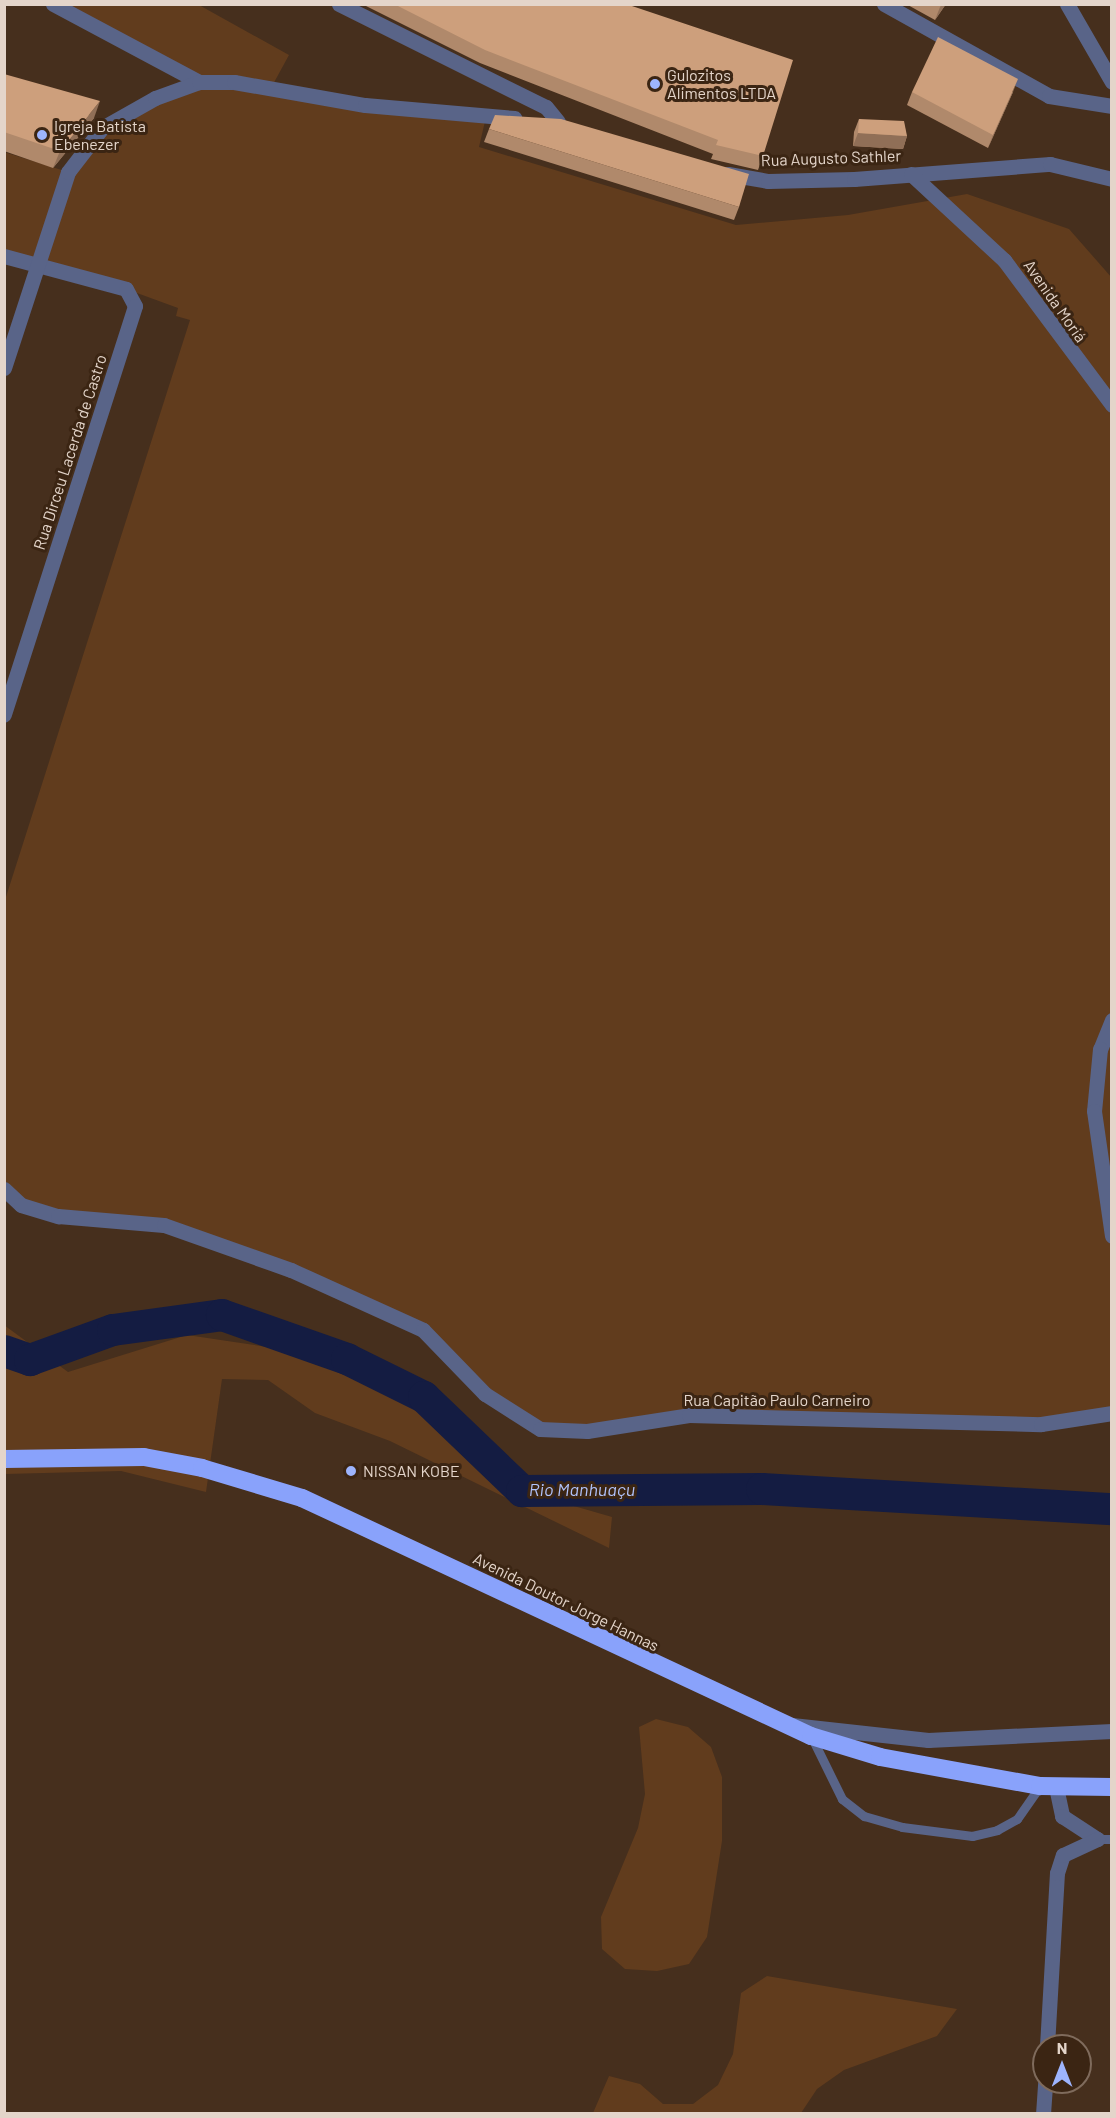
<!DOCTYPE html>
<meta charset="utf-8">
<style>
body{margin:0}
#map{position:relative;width:1116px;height:2118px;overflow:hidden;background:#462f1d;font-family:Barlow,sans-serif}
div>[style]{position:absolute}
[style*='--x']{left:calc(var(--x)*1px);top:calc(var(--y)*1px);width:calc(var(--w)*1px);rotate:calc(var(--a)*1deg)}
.green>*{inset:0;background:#613c1d}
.river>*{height:32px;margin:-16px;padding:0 16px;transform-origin:16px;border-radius:16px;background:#141c42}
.lane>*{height:9px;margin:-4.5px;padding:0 4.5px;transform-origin:4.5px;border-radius:4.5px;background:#596488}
.street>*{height:15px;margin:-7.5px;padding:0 7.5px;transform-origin:7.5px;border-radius:7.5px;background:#596488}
.highway>*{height:18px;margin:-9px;padding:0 9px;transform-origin:9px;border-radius:9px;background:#89a2fb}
.wall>*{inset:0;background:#b0896b}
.shaded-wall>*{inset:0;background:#906f57}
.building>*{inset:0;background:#cd9f7c}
.dots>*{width:16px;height:16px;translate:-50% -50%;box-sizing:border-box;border:3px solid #3b2513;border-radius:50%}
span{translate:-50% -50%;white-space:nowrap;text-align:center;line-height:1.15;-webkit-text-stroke:6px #3b2513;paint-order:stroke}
.poi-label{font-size:16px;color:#e4d5ca}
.left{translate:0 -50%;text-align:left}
.street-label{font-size:16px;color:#e4d5ca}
.water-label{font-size:18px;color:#b0c2fb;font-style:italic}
.frame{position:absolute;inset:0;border:6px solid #e4d5ca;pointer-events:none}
.north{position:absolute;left:1032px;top:2034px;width:60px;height:60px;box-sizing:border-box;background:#3b2513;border:2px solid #7f6b5c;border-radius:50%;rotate:0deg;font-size:16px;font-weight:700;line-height:24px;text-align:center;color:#e4d5ca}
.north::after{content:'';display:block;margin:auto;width:21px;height:27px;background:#9db4fd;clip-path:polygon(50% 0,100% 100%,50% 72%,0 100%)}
</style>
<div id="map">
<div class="green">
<i style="clip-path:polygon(53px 5px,199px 5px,289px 55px,271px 88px,486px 117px,479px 147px,736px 225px,848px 215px,967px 194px,1069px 229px,1112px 278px,1111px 1413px,1089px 1420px,811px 1416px,540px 1429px,485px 1394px,423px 1330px,164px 1225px,58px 1216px,5px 1189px,5px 900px,190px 320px,176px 316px,178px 308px,126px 289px,5px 256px,4px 152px,68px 172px,102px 128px,198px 82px)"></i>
<i style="clip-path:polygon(4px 1325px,68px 1372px,187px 1335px,347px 1359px,424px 1397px,522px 1491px,612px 1517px,609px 1548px,390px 1441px,315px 1413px,268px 1380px,222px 1379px,206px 1492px,121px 1471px,5px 1474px)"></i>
<i style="clip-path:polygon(656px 1719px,688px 1727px,711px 1747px,722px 1777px,722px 1841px,707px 1937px,689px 1964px,657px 1971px,625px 1969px,602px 1949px,601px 1917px,638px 1828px,645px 1794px,639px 1727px)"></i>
<i style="clip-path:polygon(767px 1976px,957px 2009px,937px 2036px,844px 2070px,817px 2089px,801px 2113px,593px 2113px,609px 2076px,640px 2084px,663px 2104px,693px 2104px,718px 2085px,733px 2054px,741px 1993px)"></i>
</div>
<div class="river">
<i style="--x:4;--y:1351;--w:28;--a:19"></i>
<i style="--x:30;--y:1360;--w:88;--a:-19.9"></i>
<i style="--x:113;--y:1330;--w:110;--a:-7.8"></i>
<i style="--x:222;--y:1315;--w:133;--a:19.4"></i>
<i style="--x:347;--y:1359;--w:86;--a:26.3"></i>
<i style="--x:424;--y:1397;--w:136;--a:43.8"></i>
<i style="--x:522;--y:1491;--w:240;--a:-0.5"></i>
<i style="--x:762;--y:1489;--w:351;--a:3.3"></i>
</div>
<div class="lane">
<i style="--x:812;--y:1738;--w:68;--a:63.8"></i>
<i style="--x:842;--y:1799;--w:28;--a:38"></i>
<i style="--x:864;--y:1816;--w:40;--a:16"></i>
<i style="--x:902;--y:1827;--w:71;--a:7.3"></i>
<i style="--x:972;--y:1836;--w:26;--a:-13"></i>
<i style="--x:997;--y:1830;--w:23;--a:-29"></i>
<i style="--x:1017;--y:1819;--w:40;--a:-55.1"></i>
<i style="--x:1097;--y:1839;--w:15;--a:0"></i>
</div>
<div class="street">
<i style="--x:53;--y:4;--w:166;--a:28.1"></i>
<i style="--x:339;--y:4;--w:231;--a:26.5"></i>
<i style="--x:546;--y:107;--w:19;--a:51"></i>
<i style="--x:884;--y:4;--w:189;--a:29.1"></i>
<i style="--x:1049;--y:96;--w:64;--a:9"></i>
<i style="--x:1067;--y:4;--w:90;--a:60"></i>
<i style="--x:728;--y:174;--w:41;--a:9.9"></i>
<i style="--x:768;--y:181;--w:86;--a:-1.3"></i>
<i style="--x:854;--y:179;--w:197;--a:-4.4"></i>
<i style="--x:1050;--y:164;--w:64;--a:13.6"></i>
<i style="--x:911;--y:174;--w:127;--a:42.8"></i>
<i style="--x:1004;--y:260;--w:181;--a:53.3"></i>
<i style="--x:4;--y:256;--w:126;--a:15.1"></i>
<i style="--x:126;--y:289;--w:19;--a:62"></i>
<i style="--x:135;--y:306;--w:429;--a:107.8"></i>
<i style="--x:4;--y:368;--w:206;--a:-71.9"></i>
<i style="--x:68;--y:172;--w:56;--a:-52.3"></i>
<i style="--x:102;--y:128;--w:61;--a:-29.5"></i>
<i style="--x:155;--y:98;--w:47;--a:-20"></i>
<i style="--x:199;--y:82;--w:35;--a:0"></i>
<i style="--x:234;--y:82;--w:133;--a:10"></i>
<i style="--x:365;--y:105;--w:150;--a:5"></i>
<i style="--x:1112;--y:1020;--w:31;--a:112"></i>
<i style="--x:1100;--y:1049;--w:62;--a:95.5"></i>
<i style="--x:1094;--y:1111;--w:126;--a:81.8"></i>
<i style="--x:4;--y:1189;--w:23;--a:43"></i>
<i style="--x:21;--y:1205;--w:39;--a:17"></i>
<i style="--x:58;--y:1216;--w:106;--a:4.9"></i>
<i style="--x:164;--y:1225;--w:135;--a:19.5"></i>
<i style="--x:291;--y:1270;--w:145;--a:24.4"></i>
<i style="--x:423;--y:1330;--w:89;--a:45.9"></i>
<i style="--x:485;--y:1394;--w:65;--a:32.5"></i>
<i style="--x:540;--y:1429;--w:47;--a:2.4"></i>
<i style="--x:587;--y:1431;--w:103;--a:-8.9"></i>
<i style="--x:689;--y:1415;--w:352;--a:1.5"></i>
<i style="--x:1041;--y:1424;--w:72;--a:-8.8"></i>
<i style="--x:792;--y:1725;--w:137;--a:6.3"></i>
<i style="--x:928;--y:1740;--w:184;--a:-2.8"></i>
<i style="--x:1056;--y:1787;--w:30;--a:78"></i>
<i style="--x:1062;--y:1816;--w:42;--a:33.3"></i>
<i style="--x:1047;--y:2046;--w:173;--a:-86.7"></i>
<i style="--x:1057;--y:1873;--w:19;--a:-72"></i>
<i style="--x:1063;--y:1855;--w:38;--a:-25"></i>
<i style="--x:1043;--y:2114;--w:32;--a:-86"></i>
</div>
<div class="highway">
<i style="--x:4;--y:1459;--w:140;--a:-0.8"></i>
<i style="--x:144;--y:1457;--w:59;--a:10.7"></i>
<i style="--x:202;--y:1468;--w:104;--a:16.7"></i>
<i style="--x:302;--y:1498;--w:562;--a:25.06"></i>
<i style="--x:811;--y:1736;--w:72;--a:16.9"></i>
<i style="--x:880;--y:1757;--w:163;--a:10.3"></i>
<i style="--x:1040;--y:1786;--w:72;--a:0.8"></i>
</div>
<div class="wall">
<i style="clip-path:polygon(362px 4px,626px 4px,763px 156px,758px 170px,711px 159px,713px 154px,480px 63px)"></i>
<i style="clip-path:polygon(906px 4px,946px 4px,935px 20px)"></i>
<i style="clip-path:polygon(4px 74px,94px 118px,53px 168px,4px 151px)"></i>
<i style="clip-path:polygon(912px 92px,1013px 92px,988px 148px,907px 105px)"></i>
<i style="clip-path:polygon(859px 119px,907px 136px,903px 149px,853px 146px,854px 132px)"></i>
<i style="clip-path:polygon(489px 129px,739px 207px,734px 220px,484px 142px)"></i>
</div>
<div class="shaded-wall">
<i style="clip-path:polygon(942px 4px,946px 4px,935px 20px,940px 7px)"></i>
<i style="clip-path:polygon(1018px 79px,1013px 92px,988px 148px,993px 135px)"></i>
<i style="clip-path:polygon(100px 101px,94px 118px,53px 168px,60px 151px)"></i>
<i style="clip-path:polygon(858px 133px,907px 136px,903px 149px,853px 146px)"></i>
</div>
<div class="building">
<i style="clip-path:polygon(394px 4px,626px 4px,793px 60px,763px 156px,716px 145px,718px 140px,485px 50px)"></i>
<i style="clip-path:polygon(938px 37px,1018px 79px,993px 135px,912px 92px)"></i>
<i style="clip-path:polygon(4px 74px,100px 101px,60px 151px,4px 132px)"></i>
<i style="clip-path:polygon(495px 115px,561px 119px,749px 174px,739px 207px,489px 129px)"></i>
<i style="clip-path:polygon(859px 119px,904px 121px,907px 136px,858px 133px)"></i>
</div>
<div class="dots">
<i style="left:655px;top:84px;background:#9db4fd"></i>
<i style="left:42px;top:135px;background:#9db4fd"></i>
<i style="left:351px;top:1471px;background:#9db4fd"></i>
</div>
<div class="poi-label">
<span class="left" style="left:667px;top:84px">Gulozitos<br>Alimentos LTDA</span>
<span class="left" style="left:54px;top:135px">Igreja Batista<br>Ebenezer</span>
<span class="left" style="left:363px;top:1471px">NISSAN KOBE</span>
</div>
<div class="street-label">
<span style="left:831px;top:158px;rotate:-2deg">Rua Augusto Sathler</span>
<span style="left:1055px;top:301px;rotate:55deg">Avenida Moriá</span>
<span style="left:70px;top:452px;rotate:-72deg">Rua Dirceu Lacerda de Castro</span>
<span style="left:777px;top:1400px">Rua Capitão Paulo Carneiro</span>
<span style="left:566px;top:1602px;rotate:26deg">Avenida Doutor Jorge Hannas</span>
</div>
<div class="water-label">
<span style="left:582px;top:1489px">Rio Manhuaçu</span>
</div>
<div class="frame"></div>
<div class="north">N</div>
</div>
